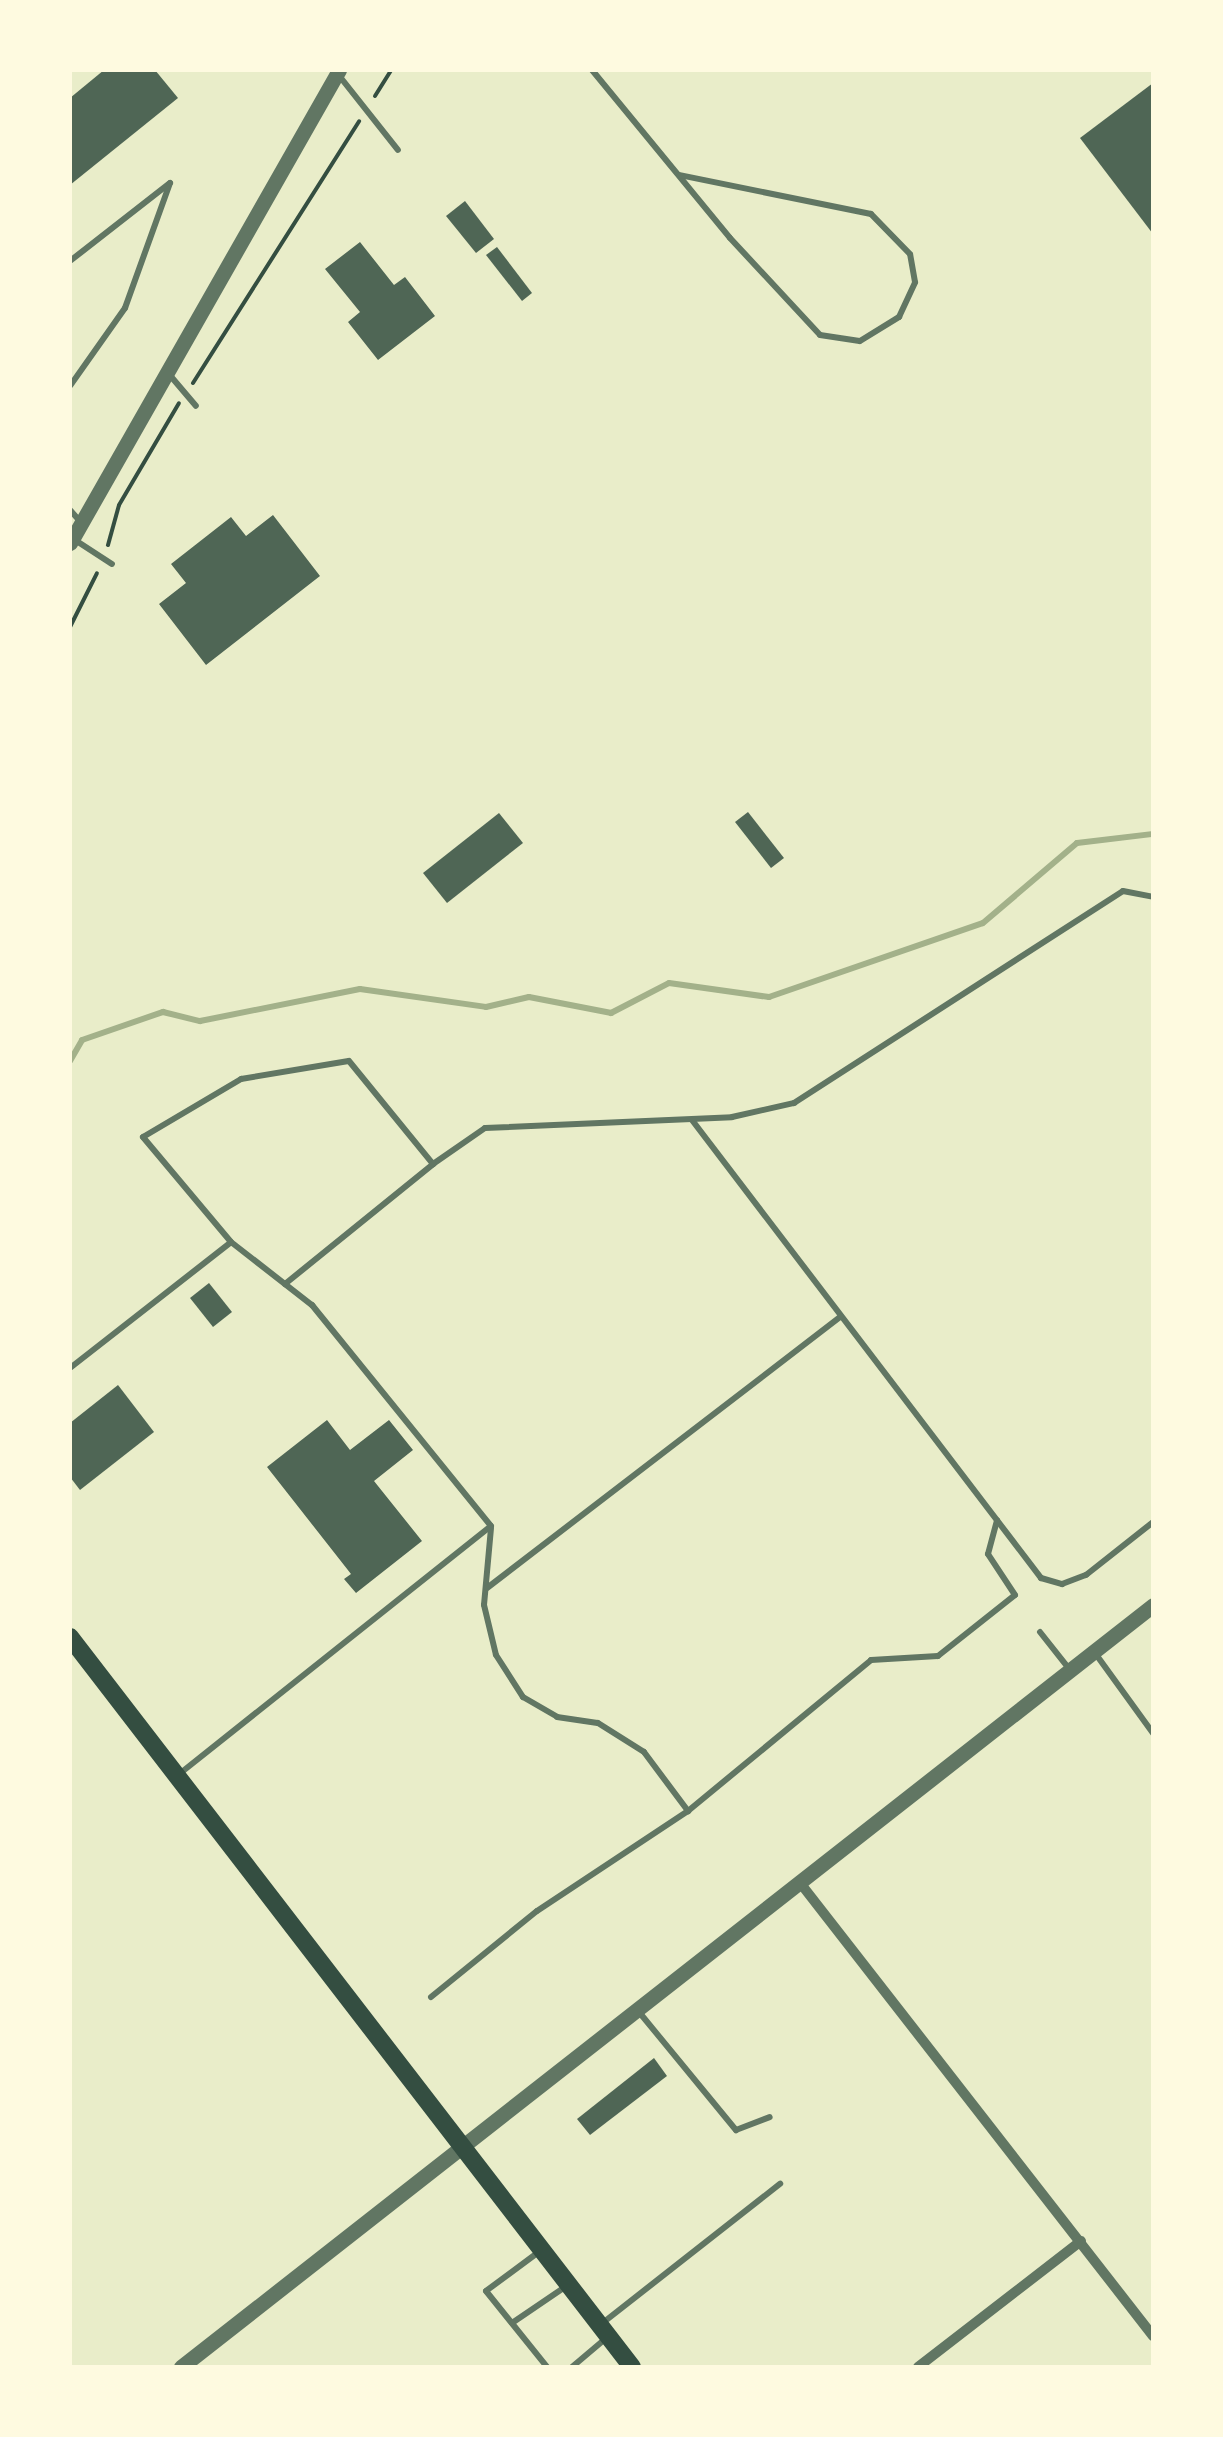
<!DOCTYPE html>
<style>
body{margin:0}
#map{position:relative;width:1223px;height:2437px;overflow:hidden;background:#e9edc9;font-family:"PT Serif",serif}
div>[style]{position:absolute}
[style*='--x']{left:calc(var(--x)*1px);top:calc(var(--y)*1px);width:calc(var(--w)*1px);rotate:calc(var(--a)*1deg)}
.stream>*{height:6px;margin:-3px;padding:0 3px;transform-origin:3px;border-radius:3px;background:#a3b18a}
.building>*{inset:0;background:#4f6655}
.path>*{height:4px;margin:-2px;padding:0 2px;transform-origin:2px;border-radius:2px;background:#344e41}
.service>*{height:6px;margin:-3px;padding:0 3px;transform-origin:3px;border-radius:3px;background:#617663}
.minor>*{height:10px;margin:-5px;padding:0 5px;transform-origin:5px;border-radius:5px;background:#617663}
.tertiary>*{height:15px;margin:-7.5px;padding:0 7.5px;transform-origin:7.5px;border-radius:7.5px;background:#617663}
.secondary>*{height:18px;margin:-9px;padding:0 9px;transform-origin:9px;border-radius:9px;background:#344e41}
span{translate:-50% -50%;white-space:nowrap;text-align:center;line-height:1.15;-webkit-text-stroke:10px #fefae0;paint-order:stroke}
.frame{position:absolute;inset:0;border:72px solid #fefae0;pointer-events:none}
</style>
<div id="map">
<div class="stream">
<i style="--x:70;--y:1061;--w:24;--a:-60"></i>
<i style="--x:82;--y:1040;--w:86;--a:-19.1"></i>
<i style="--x:163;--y:1012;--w:38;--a:14"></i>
<i style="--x:200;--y:1021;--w:163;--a:-11.3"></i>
<i style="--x:360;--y:989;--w:127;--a:8.1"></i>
<i style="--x:486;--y:1007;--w:44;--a:-13.1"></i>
<i style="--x:529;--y:997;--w:84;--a:11"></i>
<i style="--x:611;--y:1013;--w:65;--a:-27.3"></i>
<i style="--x:669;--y:983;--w:101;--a:8"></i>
<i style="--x:769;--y:997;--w:226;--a:-19.1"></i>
<i style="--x:983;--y:923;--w:123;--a:-40.4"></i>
<i style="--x:1077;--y:843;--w:77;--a:-6.8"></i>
</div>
<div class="building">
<i style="clip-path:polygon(104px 70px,155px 70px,178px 98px,70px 185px,70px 98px)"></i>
<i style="clip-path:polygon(1153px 83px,1153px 234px,1080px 138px)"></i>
<i style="clip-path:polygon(465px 201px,494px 239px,476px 253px,446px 216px)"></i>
<i style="clip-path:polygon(360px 242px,394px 285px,405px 277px,435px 316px,378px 360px,348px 322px,360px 312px,325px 269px)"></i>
<i style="clip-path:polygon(497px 247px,532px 293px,522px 301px,486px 255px)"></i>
<i style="clip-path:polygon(273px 515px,320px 576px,206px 665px,159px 604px,186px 583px,171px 564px,231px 517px,246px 536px)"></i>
<i style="clip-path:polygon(748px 812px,784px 858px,771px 868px,735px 822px)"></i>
<i style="clip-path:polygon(499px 813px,523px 843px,447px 903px,423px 873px)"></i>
<i style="clip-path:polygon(209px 1283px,232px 1312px,213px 1327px,190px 1298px)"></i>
<i style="clip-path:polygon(118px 1385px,154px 1432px,80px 1490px,70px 1477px,70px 1423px)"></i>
<i style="clip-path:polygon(327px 1420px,350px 1450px,389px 1420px,413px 1450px,374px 1481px,422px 1541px,356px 1593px,344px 1579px,351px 1574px,267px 1467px)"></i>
<i style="clip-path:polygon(654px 2058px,667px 2076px,590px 2135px,577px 2119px)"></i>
</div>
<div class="path">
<i style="--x:375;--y:96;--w:31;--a:-58"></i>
<i style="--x:193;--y:383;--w:310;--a:-57.6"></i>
<i style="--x:108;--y:545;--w:41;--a:-74.6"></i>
<i style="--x:119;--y:505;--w:118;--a:-59.5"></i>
<i style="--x:70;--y:627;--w:60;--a:-63.4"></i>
</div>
<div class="service">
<i style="--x:592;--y:70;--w:217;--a:50.6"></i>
<i style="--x:730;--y:238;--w:132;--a:47.1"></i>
<i style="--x:820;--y:335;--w:40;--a:8.5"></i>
<i style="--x:860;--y:341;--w:46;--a:-31.6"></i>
<i style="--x:899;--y:317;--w:38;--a:-65"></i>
<i style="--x:915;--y:282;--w:28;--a:-100"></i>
<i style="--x:910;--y:254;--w:56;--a:-134.3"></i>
<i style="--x:871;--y:214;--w:195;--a:-168.5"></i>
<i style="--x:337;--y:73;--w:98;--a:51.6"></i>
<i style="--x:70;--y:261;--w:127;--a:-38"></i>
<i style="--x:170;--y:183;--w:133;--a:109.8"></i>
<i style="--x:125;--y:308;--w:95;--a:125.2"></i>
<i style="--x:168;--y:373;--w:43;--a:49.7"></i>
<i style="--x:70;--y:510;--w:15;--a:48"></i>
<i style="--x:75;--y:540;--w:44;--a:33"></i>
<i style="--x:692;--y:1120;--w:576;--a:52.69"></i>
<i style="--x:1041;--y:1578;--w:22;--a:16"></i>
<i style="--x:1062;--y:1584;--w:26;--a:-21"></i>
<i style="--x:1086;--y:1575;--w:85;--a:-38.3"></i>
<i style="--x:231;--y:1242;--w:137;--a:-130"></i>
<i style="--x:143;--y:1137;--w:114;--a:-30.6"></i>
<i style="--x:241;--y:1079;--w:109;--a:-9.5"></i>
<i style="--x:349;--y:1061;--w:133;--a:50.8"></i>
<i style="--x:433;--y:1164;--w:63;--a:-34.7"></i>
<i style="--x:485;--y:1128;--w:247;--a:-2.5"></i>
<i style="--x:732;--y:1117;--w:64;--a:-12.7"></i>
<i style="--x:794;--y:1103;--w:391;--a:-32.8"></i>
<i style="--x:1123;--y:891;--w:31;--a:11"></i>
<i style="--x:285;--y:1284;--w:191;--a:-39"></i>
<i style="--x:70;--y:1368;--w:204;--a:-38"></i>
<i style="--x:231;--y:1242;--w:103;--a:37.9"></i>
<i style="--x:312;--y:1305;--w:284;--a:51"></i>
<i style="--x:491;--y:1526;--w:400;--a:141.5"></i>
<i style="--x:491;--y:1528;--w:77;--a:95.2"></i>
<i style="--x:484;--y:1605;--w:51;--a:76.5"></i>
<i style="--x:496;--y:1655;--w:50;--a:57.3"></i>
<i style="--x:523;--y:1697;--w:39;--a:30"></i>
<i style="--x:557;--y:1717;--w:41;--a:8.3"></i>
<i style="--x:598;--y:1723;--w:54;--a:32.2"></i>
<i style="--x:644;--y:1752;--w:74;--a:53.3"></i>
<i style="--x:688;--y:1811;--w:237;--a:-39.5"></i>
<i style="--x:871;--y:1660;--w:67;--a:-3.4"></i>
<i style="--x:938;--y:1656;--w:98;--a:-38.4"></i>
<i style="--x:1015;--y:1595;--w:49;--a:-123.4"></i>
<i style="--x:988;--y:1554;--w:35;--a:-75"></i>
<i style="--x:487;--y:1588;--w:446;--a:-37.5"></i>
<i style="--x:1040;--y:1632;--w:48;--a:51.7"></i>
<i style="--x:1095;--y:1653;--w:99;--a:54.1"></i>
<i style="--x:431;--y:1997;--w:136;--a:-39.1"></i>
<i style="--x:537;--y:1911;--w:181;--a:-33.5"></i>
<i style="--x:639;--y:2012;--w:153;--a:50.6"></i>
<i style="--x:736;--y:2130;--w:36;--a:-21"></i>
<i style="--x:540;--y:2251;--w:67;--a:143.5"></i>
<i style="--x:486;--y:2291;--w:97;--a:51.2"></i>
<i style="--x:512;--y:2323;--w:64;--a:-34.2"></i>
<i style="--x:600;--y:2325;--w:229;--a:-38.1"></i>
<i style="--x:572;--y:2367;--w:43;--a:-40.3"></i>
</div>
<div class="minor">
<i style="--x:801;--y:1884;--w:573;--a:52.09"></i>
<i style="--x:918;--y:2367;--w:206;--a:-37.7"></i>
</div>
<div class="tertiary">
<i style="--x:70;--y:543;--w:544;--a:-60.37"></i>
<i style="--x:181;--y:2367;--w:1235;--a:-38.09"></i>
</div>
<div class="secondary">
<i style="--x:70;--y:1637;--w:921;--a:52.41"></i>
</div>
<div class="frame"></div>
</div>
